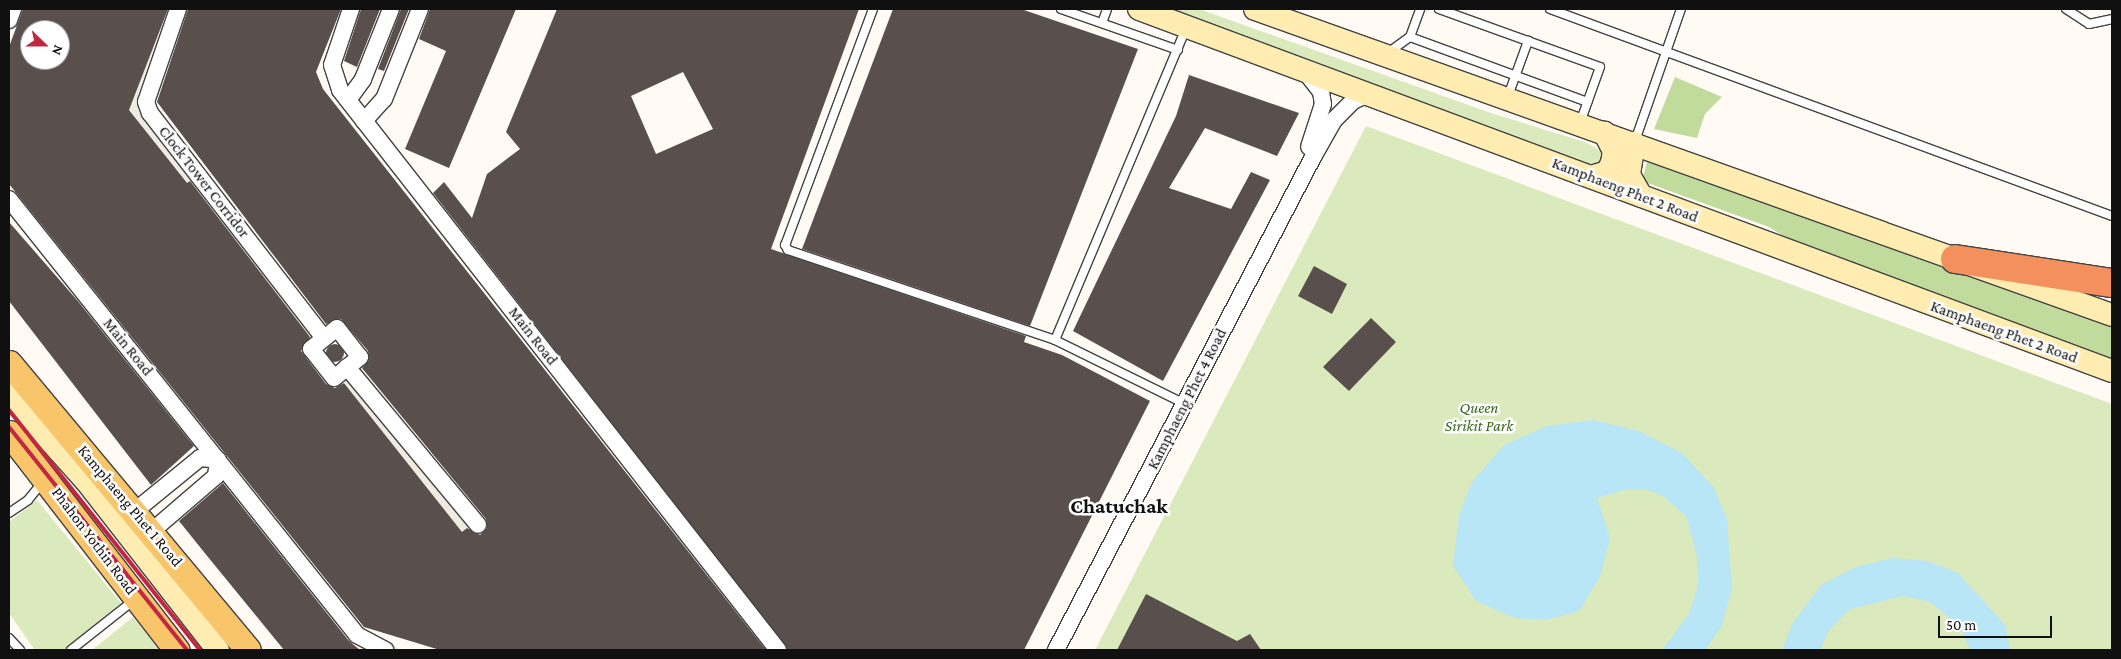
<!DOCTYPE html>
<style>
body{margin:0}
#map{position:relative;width:2121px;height:659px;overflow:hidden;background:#fffbf4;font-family:"Crimson Pro",serif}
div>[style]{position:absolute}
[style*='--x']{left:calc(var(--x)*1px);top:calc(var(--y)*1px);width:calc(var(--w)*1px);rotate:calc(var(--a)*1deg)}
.green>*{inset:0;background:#daeabc}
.forest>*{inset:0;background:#c0db9c}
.plaza>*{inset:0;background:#f0ebe1}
.water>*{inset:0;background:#b8e6f6}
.building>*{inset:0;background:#59504d}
.round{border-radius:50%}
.roads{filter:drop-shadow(1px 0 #434343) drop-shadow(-1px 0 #434343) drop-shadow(0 1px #434343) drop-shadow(0 -1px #434343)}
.lane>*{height:8px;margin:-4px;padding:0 4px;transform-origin:4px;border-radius:4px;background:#fff}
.street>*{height:16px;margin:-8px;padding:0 8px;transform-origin:8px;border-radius:8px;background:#fff}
.secondary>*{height:22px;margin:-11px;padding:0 11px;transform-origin:11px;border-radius:11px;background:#feecb0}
.primary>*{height:25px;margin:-12.5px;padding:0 12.5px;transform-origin:12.5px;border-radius:12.5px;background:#f8c56b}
.highway>*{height:28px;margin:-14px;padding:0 14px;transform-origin:14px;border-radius:14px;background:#f3905d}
.rail>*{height:4px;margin:-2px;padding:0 2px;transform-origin:2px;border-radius:2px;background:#c12741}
span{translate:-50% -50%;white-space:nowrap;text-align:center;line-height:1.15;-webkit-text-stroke:5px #fff;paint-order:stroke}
.street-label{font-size:16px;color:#101010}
.park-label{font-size:16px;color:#38691f;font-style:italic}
.district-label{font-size:21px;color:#101010;font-weight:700}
.frame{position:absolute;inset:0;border:10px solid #101010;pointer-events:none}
.north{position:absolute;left:20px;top:20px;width:50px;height:50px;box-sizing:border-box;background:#fff;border:1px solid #9f9f9f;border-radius:50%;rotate:112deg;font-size:14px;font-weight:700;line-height:20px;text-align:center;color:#101010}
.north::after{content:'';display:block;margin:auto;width:18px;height:22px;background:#c12741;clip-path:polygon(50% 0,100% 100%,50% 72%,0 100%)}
.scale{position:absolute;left:1938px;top:616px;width:114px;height:22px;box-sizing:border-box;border:2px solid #101010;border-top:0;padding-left:6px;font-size:15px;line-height:18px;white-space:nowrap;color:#101010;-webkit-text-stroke:4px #fff;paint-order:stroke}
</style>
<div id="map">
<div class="green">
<i style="clip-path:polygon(1161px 9px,1199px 9px,1491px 113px,1585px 142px,1601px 151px,1601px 159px,1595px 167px)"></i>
<i style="clip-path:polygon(1366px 126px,2112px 404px,2112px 650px,1095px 650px)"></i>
<i style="clip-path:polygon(37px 500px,121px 603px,63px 650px,34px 649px,9px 613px,9px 522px)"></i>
<i style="clip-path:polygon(133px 617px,159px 650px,92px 650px)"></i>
</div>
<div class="forest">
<i style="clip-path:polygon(1675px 77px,1722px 97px,1705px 114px,1697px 138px,1654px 129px)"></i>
<i style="clip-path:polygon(1648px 158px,2112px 324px,2112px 361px,1800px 246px,1769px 227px,1642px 181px)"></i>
</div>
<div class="plaza">
<i style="clip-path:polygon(evenodd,167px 9px,189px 9px,155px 107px,326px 325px,336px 318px,366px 354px,358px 363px,480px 517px,462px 532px,343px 381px,333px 388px,314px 364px,301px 347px,309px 339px,129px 109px,167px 9px,337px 338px,351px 355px,334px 368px,321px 352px,337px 338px)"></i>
</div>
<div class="water">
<i style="clip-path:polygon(1593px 420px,1639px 431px,1682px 453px,1714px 488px,1727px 519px,1732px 590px,1721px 627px,1705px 650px,1662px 650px,1689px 614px,1698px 585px,1697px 556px,1686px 516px,1663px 496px,1648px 490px,1628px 489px,1597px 498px,1610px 538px,1600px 577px,1579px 611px,1546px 620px,1515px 618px,1476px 601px,1453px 566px,1459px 515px,1472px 482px,1504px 445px,1547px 426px)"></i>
<i style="clip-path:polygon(1892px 558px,1928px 561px,1958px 573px,2005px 625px,2010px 650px,1970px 650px,1960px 626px,1930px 602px,1903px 596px,1850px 609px,1829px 630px,1820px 650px,1782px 650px,1792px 624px,1821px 585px,1856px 567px)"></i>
</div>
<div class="building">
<i style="clip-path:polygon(evenodd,23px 9px,168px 9px,129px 110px,187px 183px,190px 181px,310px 337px,301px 351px,326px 384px,335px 388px,344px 383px,462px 532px,467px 528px,480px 535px,487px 528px,486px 519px,362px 368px,369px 360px,368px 351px,341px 319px,326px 324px,157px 102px,188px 9px,341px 9px,316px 72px,323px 89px,766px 650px,440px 650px,364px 627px,9px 184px,9px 47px,23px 9px,30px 30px,60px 30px,60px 60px,30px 60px,30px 30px)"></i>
<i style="clip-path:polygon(361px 9px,380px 9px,357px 67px,344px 61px)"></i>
<i style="clip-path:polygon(401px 9px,409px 9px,384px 71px,378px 69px)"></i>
<i style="clip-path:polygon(430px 9px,516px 9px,449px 168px,405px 149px,446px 51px,419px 39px)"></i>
<i style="clip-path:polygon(evenodd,557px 9px,859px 9px,771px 249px,1026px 336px,1024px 342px,1062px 355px,1150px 401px,1024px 650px,788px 650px,433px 193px,444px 182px,472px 218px,487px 174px,520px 149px,506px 132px,557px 9px,683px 72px,713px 129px,656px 154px,631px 96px,683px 72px)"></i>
<i style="clip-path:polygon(893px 9px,1021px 9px,1138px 49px,1030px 326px,802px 249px)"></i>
<i style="clip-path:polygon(1189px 75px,1299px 113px,1277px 156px,1205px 128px,1169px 188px,1231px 209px,1251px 172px,1270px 180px,1163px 381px,1073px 331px,1176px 116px)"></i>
<i style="clip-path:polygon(9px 222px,77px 300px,194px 446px,151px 485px,9px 301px)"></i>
<i style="clip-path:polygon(1314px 266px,1347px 284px,1332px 314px,1298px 296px)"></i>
<i style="clip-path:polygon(1371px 318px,1396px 342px,1349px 391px,1323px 367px)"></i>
<i class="round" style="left:326px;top:344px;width:18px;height:18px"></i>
<i style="clip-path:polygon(223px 483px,349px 641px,360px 650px,284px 650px,208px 557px,179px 521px)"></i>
<i style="clip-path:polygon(1146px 594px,1237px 641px,1250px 634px,1261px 650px,1117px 650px)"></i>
</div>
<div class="roads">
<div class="lane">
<i style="--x:873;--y:9;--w:252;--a:110.4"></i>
<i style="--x:785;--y:245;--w:6;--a:59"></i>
<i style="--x:788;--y:250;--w:282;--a:18.6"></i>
<i style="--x:1055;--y:340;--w:145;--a:26.2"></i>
<i style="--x:1061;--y:9;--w:124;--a:19.3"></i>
<i style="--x:1439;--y:9;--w:171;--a:19.8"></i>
<i style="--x:1600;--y:67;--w:59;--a:109.7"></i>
<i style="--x:1550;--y:9;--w:599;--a:20.22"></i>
<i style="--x:2066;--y:9;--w:27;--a:33"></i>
<i style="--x:2089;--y:24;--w:24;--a:-12"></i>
<i style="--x:1102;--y:23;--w:15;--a:-70"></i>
<i style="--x:1410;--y:37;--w:189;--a:20.1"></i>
<i style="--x:1389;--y:52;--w:26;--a:-36"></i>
<i style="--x:1410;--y:37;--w:30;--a:-70"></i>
<i style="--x:1508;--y:96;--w:59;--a:-70"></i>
<i style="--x:1635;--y:141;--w:140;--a:-70.8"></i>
<i style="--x:1055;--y:340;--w:338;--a:-67.2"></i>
<i style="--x:9;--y:513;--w:23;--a:-34"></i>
<i style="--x:28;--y:500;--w:22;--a:-51"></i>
<i style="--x:9;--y:638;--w:16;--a:47"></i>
<i style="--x:71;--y:650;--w:80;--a:-38.4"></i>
</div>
<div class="street">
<i style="--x:178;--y:9;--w:98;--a:109"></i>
<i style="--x:146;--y:102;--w:12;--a:70"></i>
<i style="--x:150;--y:113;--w:284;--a:52.3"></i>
<i style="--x:351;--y:9;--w:59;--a:108.7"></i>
<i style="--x:332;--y:65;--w:26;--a:72"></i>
<i style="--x:340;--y:90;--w:711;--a:51.97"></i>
<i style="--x:9;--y:20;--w:12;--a:-70"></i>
<i style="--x:1304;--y:70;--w:28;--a:52"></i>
<i style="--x:1321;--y:92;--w:12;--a:81"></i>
<i style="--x:1323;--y:104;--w:45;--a:108"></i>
<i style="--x:348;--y:100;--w:26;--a:-54"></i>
<i style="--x:363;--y:79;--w:75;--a:-68.2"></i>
<i style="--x:364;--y:121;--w:30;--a:-48"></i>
<i style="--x:384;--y:99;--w:97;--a:-68.2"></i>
<i style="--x:9;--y:199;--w:558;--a:51.4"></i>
<i style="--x:357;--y:635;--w:32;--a:28"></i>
<i style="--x:337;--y:328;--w:37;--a:52"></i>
<i style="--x:360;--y:357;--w:33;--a:141"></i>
<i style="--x:334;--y:378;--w:37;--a:-128"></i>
<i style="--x:311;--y:349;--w:33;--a:-39"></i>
<i style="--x:347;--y:367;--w:205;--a:50.3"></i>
<i style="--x:135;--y:511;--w:84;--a:-39.2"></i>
<i style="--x:200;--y:458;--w:18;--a:6"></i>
<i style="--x:218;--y:460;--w:16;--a:97"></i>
<i style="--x:216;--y:476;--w:84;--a:139.3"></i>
<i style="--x:1056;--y:650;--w:556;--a:-62.47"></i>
<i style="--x:1313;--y:157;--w:43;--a:-60.4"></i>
<i style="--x:1334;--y:120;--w:27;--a:-45"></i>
<i style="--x:1353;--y:101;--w:19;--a:-25"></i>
</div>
<div class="secondary">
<i style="--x:1139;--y:9;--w:1038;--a:20.41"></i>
<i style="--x:1255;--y:9;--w:910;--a:19.65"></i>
<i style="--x:1634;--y:143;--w:32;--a:99"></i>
<i style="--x:1629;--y:175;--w:24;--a:60"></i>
<i style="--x:1591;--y:177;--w:17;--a:-17"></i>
<i style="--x:1607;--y:172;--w:10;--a:-61"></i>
<i style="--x:1612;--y:163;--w:12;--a:-81"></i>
<i style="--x:1614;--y:151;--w:21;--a:-118"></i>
<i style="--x:9;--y:395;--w:117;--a:48.1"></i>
<i style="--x:87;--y:482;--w:213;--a:52.1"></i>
</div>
<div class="primary">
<i style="--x:9;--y:363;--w:373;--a:50.2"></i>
<i style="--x:9;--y:433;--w:274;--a:52.3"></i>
</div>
<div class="highway">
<i style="--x:1955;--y:259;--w:159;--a:8.7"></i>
</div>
</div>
<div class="rail">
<i style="--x:9;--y:410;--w:307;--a:51.5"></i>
<i style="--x:9;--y:427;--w:285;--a:51.4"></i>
</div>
<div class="street-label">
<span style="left:204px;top:182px;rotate:52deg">Clock Tower Corridor</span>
<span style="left:1625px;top:190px;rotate:21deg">Kamphaeng Phet 2 Road</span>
<span style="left:2004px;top:332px;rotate:20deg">Kamphaeng Phet 2 Road</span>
<span style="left:533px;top:336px;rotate:52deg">Main Road</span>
<span style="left:128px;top:347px;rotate:51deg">Main Road</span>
<span style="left:1187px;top:399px;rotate:-63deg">Kamphaeng Phet 4 Road</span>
<span style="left:130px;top:506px;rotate:50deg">Kamphaeng Phet 1 Road</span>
<span style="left:94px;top:541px;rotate:53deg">Phahon Yothin Road</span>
</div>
<div class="park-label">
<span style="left:1479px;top:417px">Queen<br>Sirikit Park</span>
</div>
<div class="district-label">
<span style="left:1119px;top:506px">Chatuchak</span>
</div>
<div class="frame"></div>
<div class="north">N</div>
<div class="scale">50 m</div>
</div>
